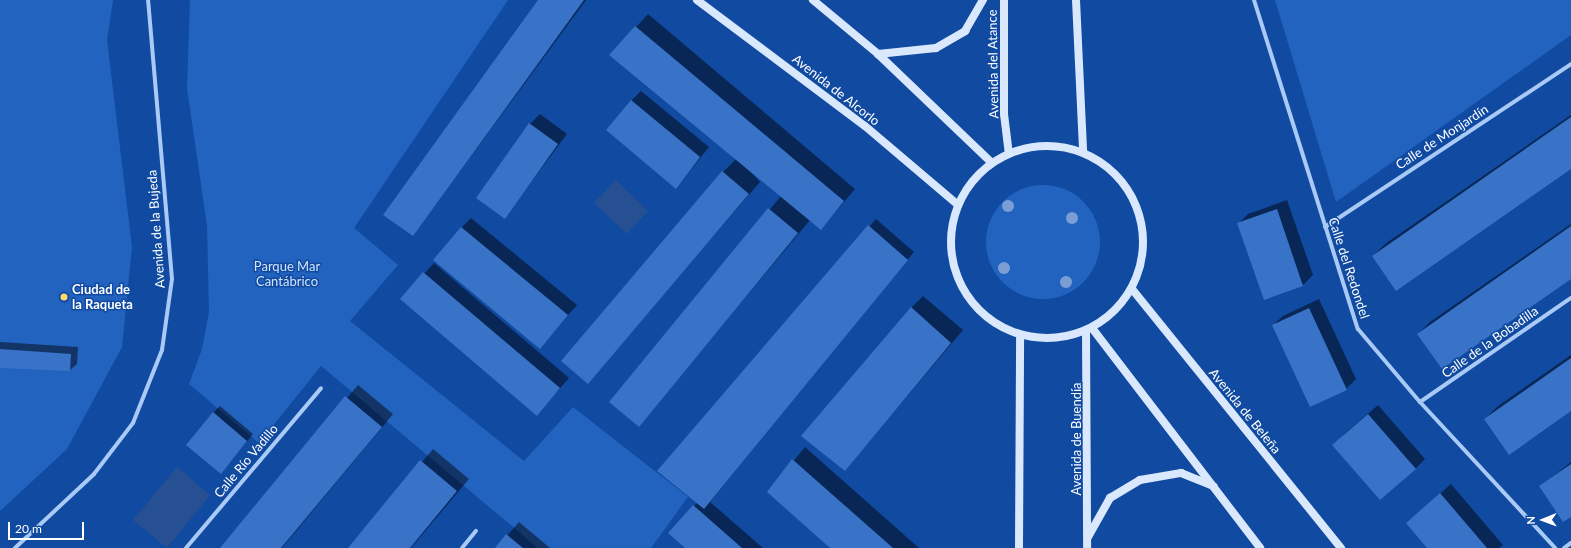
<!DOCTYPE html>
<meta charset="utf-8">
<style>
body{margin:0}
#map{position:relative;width:1571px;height:548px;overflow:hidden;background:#104aa1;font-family:Lato,sans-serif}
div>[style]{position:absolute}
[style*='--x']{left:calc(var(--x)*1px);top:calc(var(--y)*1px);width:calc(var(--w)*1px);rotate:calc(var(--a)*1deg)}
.green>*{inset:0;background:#2363c0}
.round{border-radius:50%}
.water>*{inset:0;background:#265091}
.shadow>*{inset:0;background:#0007}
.building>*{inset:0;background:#3973c8}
.street>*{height:4px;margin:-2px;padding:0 2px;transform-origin:2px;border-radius:2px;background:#a9c9f6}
.secondary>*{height:8px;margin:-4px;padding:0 4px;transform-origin:4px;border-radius:4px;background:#dae8fe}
.secondary>.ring{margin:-4px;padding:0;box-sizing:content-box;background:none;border:8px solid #dae8fe;border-radius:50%}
.trees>*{width:12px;height:12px;margin:-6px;border-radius:50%;background:#7b9fd4}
.dots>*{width:11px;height:11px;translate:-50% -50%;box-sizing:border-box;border:2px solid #104aa1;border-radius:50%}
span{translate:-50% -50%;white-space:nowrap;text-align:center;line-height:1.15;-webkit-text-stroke:3px #104aa1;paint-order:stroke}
.street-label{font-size:13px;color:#fff}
.park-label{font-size:13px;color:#d2e5fe}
.poi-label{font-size:13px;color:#fff;font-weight:700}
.left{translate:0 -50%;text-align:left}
.north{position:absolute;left:1523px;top:500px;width:40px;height:40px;-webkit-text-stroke:3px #104aa1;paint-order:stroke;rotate:269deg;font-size:11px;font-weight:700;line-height:16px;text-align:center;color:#fff}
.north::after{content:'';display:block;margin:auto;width:14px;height:18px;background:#fff;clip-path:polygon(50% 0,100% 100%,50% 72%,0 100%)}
.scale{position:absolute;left:8px;top:522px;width:76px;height:18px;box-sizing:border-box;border:2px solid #fff;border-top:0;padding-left:5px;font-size:12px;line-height:14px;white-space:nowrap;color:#fff;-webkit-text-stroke:3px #104aa1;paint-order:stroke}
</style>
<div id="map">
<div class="green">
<i style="clip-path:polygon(0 0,113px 0,107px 40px,132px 247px,122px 347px,67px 449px,0 511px)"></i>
<i style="clip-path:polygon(190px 0,508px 0,354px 228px,398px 265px,350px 321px,524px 461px,573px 407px,688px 497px,651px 548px,538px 548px,321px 366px,259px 443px,189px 384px,202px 349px,209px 312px,207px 226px,187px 88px)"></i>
<i style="clip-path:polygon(1275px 0,1571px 0,1571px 35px,1336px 202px)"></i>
<i class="round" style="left:986px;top:185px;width:114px;height:114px"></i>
</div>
<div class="water">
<i style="clip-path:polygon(616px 180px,648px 211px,627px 234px,594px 203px)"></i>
<i style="clip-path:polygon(177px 467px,210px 495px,167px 548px,133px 520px)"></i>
</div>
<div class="shadow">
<i style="clip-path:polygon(539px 0,586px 0,413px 235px)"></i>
<i style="clip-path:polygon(648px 14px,855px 189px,821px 229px,810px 220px,638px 426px,610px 402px,781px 196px,749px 170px,760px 182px,588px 382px,723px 172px,736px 159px,611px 55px)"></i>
<i style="clip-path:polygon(641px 91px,709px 147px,676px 188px,631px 101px)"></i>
<i style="clip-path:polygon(540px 114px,567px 134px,505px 217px,530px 124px)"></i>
<i style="clip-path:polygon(1571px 115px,1571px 167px,1373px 256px,1385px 244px)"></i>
<i style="clip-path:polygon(1287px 200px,1313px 275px,1303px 285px,1265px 299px,1238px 224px,1248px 214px)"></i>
<i style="clip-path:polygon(471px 218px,577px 305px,540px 347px,461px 228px)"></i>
<i style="clip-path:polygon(876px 219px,914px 252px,710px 502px,763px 548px,687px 548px,669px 533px,697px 503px,659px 471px)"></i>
<i style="clip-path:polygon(1571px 224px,1571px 278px,1418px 334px,1430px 322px)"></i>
<i style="clip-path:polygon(434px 263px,569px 378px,537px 414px,401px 299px)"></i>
<i style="clip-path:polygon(923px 296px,963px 330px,845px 470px,911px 308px)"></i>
<i style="clip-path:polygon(1319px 299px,1356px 379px,1346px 389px,1273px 325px,1283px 316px)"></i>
<i style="clip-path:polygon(0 342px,78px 347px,77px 364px,70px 370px,0 367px)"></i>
<i style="clip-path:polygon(1571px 355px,1571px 410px,1485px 419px,1498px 406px)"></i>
<i style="clip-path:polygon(358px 385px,393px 414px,282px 548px,221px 548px)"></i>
<i style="clip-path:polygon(1378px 405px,1425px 459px,1415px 469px,1343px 435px)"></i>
<i style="clip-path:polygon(220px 406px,253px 434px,227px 466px,213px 413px)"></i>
<i style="clip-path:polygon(805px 447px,919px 548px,832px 548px,768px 492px)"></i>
<i style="clip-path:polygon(433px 449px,469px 479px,411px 548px,349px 548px)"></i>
<i style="clip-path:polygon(1571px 462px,1571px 516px,1540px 487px)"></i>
<i style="clip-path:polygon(1451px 484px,1503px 545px,1499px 548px,1428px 548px,1407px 523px)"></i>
<i style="clip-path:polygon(519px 522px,550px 548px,496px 548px)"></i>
</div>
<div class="building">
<i style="clip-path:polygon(538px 0,584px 0,413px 236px,383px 215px)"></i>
<i style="clip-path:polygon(635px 26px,844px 201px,821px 230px,609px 55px)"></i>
<i style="clip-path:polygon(631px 100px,700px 157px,676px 189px,606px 130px)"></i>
<i style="clip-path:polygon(1571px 117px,1571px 169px,1396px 291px,1372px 256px)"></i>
<i style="clip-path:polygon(529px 123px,558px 144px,505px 219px,476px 198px)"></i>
<i style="clip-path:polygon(722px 171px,749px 194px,588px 384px,561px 361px)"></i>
<i style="clip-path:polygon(768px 208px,798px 233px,639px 427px,609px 402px)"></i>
<i style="clip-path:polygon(1277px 209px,1303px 286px,1264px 300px,1237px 223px)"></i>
<i style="clip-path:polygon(868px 225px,908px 260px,704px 509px,657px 471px)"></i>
<i style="clip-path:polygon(1571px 226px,1571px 279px,1442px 369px,1417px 334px)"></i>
<i style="clip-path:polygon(461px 227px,568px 315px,540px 349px,433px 260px)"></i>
<i style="clip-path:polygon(423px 272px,560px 388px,537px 416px,400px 299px)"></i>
<i style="clip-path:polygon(911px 307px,951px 343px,845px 471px,801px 436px)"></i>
<i style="clip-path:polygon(1309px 308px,1347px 390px,1310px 407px,1272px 325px)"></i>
<i style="clip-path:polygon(0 349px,71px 354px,70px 371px,0 368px)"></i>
<i style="clip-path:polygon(1571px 358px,1571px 411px,1509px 455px,1484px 419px)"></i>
<i style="clip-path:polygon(345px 396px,382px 427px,281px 548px,220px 548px)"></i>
<i style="clip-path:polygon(213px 412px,247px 441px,221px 474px,186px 445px)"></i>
<i style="clip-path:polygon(1368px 414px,1416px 469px,1380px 500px,1332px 445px)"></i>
<i style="clip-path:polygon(792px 459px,893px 548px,830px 548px,767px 492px)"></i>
<i style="clip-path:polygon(420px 460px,457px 491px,410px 548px,348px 548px)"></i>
<i style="clip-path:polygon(1571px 464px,1571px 517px,1563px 522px,1539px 486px)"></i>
<i style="clip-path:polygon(1440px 493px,1487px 548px,1427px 548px,1406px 523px)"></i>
<i style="clip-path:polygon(693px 505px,742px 548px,685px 548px,668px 533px)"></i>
<i style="clip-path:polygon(506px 534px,523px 548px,495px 548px)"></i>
</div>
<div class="street">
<i style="--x:1254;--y:0;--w:345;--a:72.5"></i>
<i style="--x:1358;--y:329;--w:96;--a:49.7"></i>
<i style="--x:1420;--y:402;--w:199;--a:47.2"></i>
<i style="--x:1325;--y:227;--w:295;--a:-33.5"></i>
<i style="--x:1420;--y:402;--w:183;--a:-34.6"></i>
<i style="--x:15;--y:548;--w:108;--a:-43.1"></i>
<i style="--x:94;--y:474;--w:64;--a:-52.6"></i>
<i style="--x:133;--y:423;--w:79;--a:-68.3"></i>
<i style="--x:162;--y:350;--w:72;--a:-82"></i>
<i style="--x:172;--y:279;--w:280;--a:-94.9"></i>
<i style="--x:186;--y:548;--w:209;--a:-49.8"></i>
<i style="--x:462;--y:548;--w:22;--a:-51"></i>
<i style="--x:1564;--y:548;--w:9;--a:-36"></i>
</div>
<div class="secondary">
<i style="--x:697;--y:0;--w:210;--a:36.9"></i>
<i style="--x:865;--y:126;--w:121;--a:40.3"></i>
<i style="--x:813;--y:0;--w:85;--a:39.7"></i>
<i style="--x:878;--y:54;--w:156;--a:43.7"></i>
<i style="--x:1004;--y:0;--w:114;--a:90"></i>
<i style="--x:1004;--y:114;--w:38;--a:83"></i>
<i style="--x:1076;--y:0;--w:151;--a:87.3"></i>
<i style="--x:878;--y:54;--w:58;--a:-5.9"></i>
<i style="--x:936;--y:48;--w:34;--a:-30"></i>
<i style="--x:965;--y:31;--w:36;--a:-60"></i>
<i class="ring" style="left:951px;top:146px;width:184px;height:184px"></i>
<i style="--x:1132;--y:289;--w:333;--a:51.1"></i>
<i style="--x:1092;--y:328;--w:277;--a:52.6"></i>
<i style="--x:1086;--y:331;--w:217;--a:89.7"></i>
<i style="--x:1088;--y:537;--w:45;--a:-60.6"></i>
<i style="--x:1110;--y:498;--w:35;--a:-31"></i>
<i style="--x:1140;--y:480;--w:42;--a:-9.7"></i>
<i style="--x:1181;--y:473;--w:35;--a:22"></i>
<i style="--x:1019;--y:548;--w:213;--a:-89.7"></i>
</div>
<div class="trees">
<i style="left:1008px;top:206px"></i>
<i style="left:1072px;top:218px"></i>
<i style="left:1004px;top:268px"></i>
<i style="left:1066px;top:282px"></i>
</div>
<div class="dots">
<i style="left:64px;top:297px;background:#ffdb6e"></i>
</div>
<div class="street-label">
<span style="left:993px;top:64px;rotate:-91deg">Avenida del Atance</span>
<span style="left:836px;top:90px;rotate:38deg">Avenida de Alcorlo</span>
<span style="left:1442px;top:137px;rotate:-33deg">Calle de Monjardín</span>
<span style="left:156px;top:229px;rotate:-94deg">Avenida de la Bujeda</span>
<span style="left:1349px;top:268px;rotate:72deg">Calle del Redondel</span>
<span style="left:1490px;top:342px;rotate:-35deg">Calle de la Bobadilla</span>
<span style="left:1245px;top:411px;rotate:51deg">Avenida de Beleña</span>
<span style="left:1076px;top:439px;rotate:-90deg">Avenida de Buendía</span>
<span style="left:246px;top:461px;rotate:-50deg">Calle Río Vadillo</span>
</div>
<div class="park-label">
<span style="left:287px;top:274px">Parque Mar<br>Cantábrico</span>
</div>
<div class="poi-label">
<span class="left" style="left:72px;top:297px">Ciudad de<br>la Raqueta</span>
</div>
<div class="north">N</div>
<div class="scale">20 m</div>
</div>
